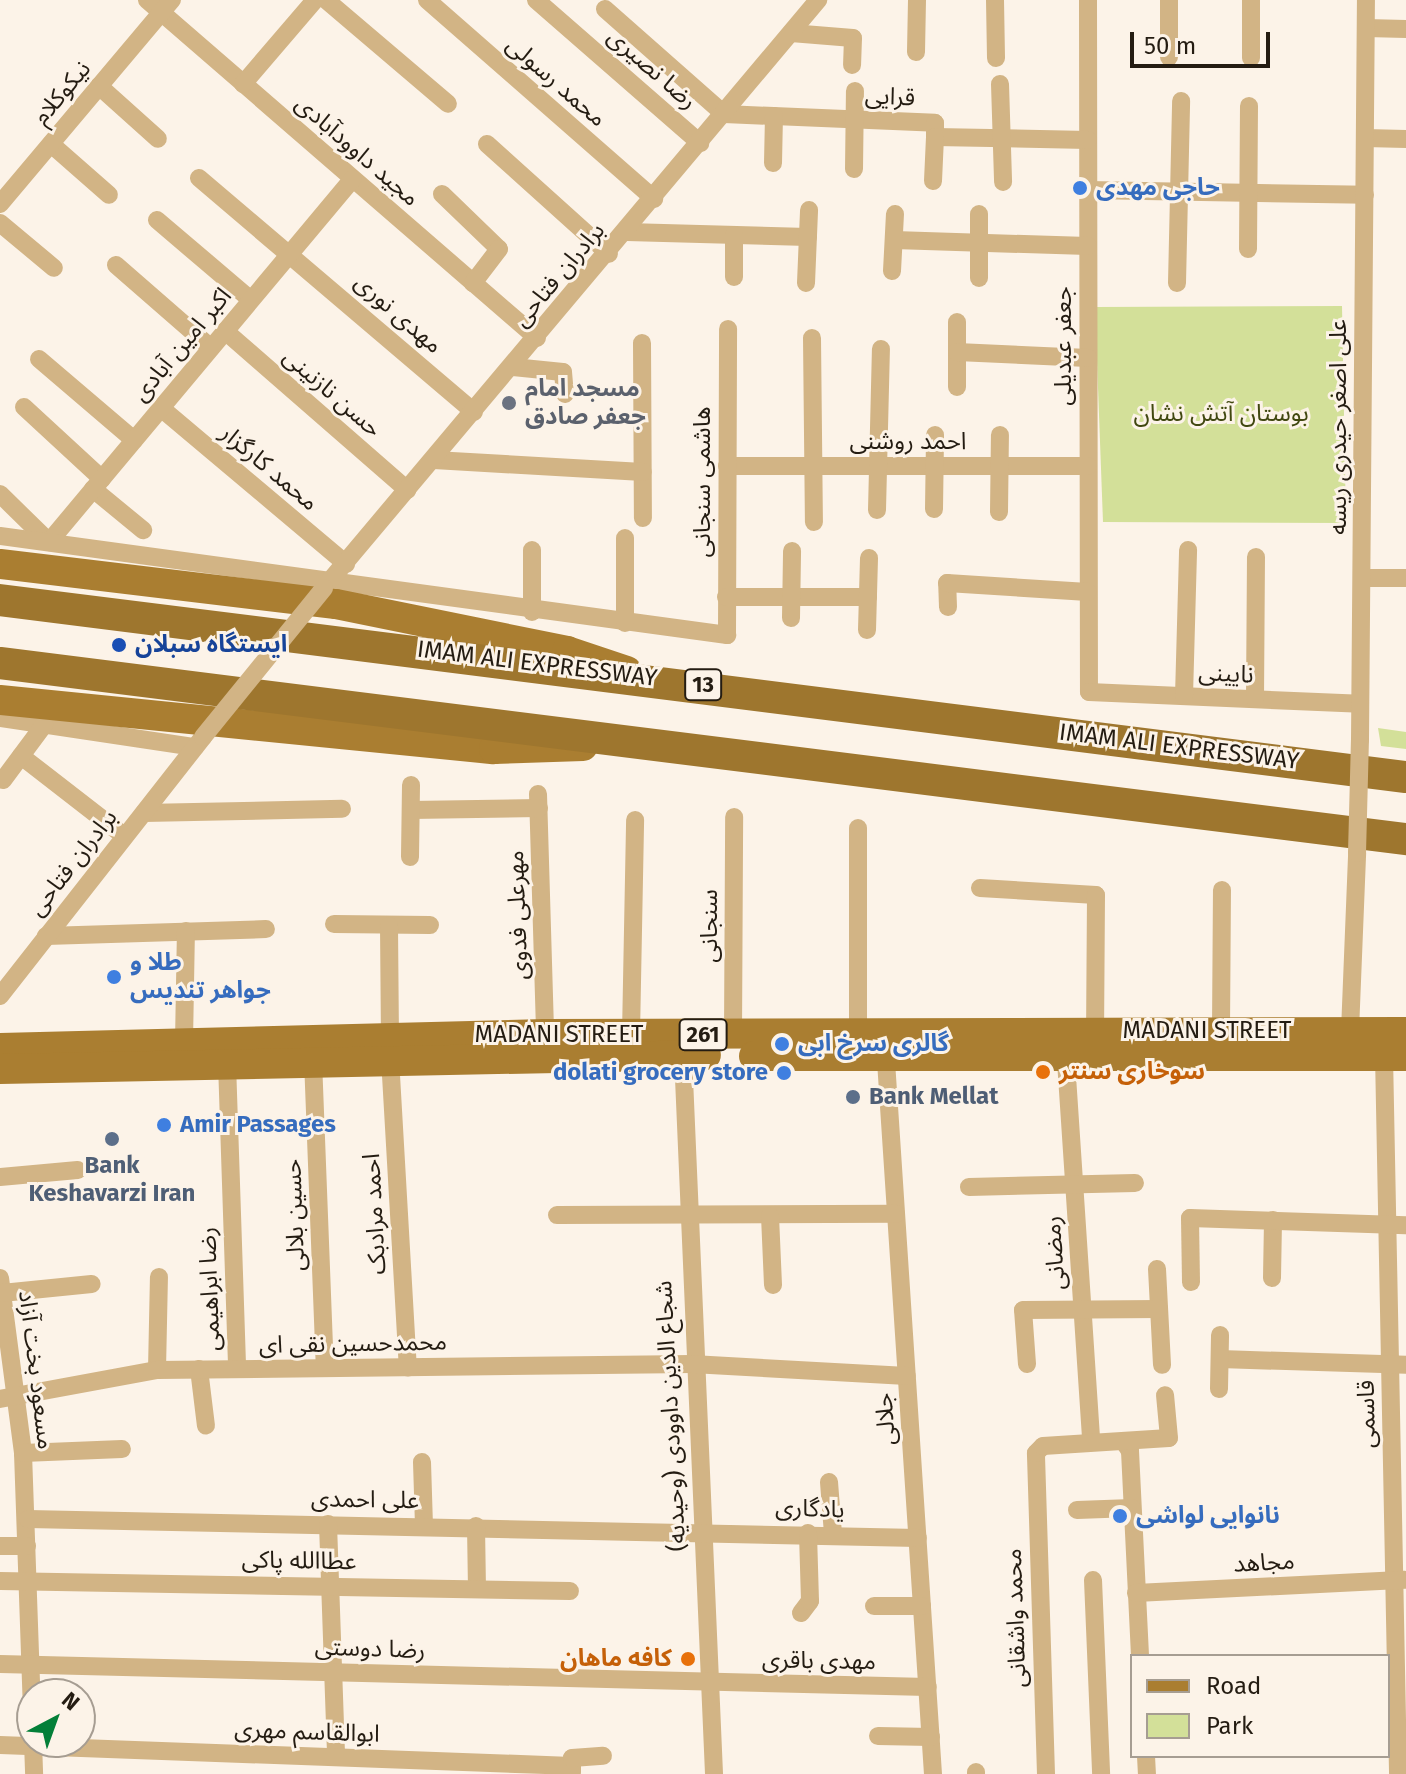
<!DOCTYPE html>
<meta charset="utf-8">
<style>
body{margin:0}
#map{position:relative;width:1406px;height:1774px;overflow:hidden;background:#fcf3e8;font-family:"Fira Sans","Noto Sans Arabic",sans-serif}
div>[style]{position:absolute}
[style*='--x']{left:calc(var(--x)*1px);top:calc(var(--y)*1px);width:calc(var(--w)*1px);rotate:calc(var(--a)*1deg)}
.green>*{inset:0;background:#d3e099}
.minor>*{height:18px;margin:-9px;padding:0 9px;transform-origin:9px;border-radius:9px;background:#d2b485}
.primary>*{height:30px;margin:-15px;padding:0 15px;transform-origin:15px;border-radius:15px;background:#aa7e31}
.trunk>*{height:32px;margin:-16px;padding:0 16px;transform-origin:16px;border-radius:16px;background:#9e762e}
.minor-bridge>*{height:18px;margin:-9px;padding:0 9px;transform-origin:9px;border-radius:9px;background:#d2b485}
.dots>*{width:22px;height:22px;translate:-50% -50%;box-sizing:border-box;border:4px solid #fcf3e8;border-radius:50%}
span{translate:-50% -50%;white-space:nowrap;text-align:center;line-height:1.15;-webkit-text-stroke:6px #fcf3e8;paint-order:stroke}
.shield-label span{padding:2px 6px;background:#fcf3e8;border:2px solid;border-radius:6px;-webkit-text-stroke-width:0}
.shield-label{font-size:22px;color:#241c12;font-weight:700}
.street-label{font-size:24px;color:#241c12}
.shop-label{font-size:24px;color:#366cbe;font-weight:700}
.left{translate:0 -50%;text-align:left}
.right{translate:-100% -50%;text-align:right}
.worship-label{font-size:24px;color:#5b616d;font-weight:700}
.park-label{font-size:24px;color:#414810}
.transit-label{font-size:24px;color:#164399;font-weight:700}
.food-label{font-size:24px;color:#c56008;font-weight:700}
.service-label{font-size:24px;color:#4e5e75;font-weight:700}
.legend{position:absolute;left:1130px;top:1654px;width:260px;height:104px;box-sizing:border-box;background:#fcf3e8;border:2px solid #a69d92;margin:0;padding:10px 14px;list-style:none;font-size:24px;color:#241c12}
.legend li{display:flex;align-items:center;gap:16px;height:40px}
.legend b{width:40px;border:2px solid #a69d92}
.north{position:absolute;left:16px;top:1678px;width:80px;height:80px;box-sizing:border-box;background:#fcf3e8;border:2px solid #a69d92;border-radius:50%;rotate:41deg;font-size:22px;font-weight:700;line-height:32px;text-align:center;color:#241c12}
.north::after{content:'';display:block;margin:auto;width:28px;height:36px;background:#037f38;clip-path:polygon(50% 0,100% 100%,50% 72%,0 100%)}
.scale{position:absolute;left:1130px;top:32px;width:140px;height:36px;box-sizing:border-box;border:4px solid #241c12;border-top:0;padding-left:10px;font-size:24px;line-height:28px;white-space:nowrap;color:#241c12;-webkit-text-stroke:6px #fcf3e8;paint-order:stroke}
</style>
<div id="map">
<div class="green">
<i style="clip-path:polygon(1342px 306px,1346px 523px,1103px 522px,1095px 307px)"></i>
<i style="clip-path:polygon(1378px 728px,1406px 732px,1406px 749px,1381px 746px)"></i>
</div>
<div class="minor">
<i style="--x:147;--y:0;--w:516;--a:40.91"></i>
<i style="--x:326;--y:0;--w:160;--a:40.4"></i>
<i style="--x:427;--y:0;--w:302;--a:41.2"></i>
<i style="--x:536;--y:0;--w:218;--a:41.1"></i>
<i style="--x:995;--y:0;--w:58;--a:89"></i>
<i style="--x:1088;--y:0;--w:692;--a:89.92"></i>
<i style="--x:1089;--y:692;--w:271;--a:2.5"></i>
<i style="--x:605;--y:9;--w:159;--a:41.4"></i>
<i style="--x:724;--y:114;--w:211;--a:2.4"></i>
<i style="--x:935;--y:123;--w:14;--a:90"></i>
<i style="--x:935;--y:137;--w:153;--a:1.1"></i>
<i style="--x:1366;--y:28;--w:40;--a:1.4"></i>
<i style="--x:791;--y:33;--w:62;--a:4.6"></i>
<i style="--x:853;--y:38;--w:27;--a:92"></i>
<i style="--x:916;--y:52;--w:52;--a:-88.9"></i>
<i style="--x:1169;--y:57;--w:57;--a:-90"></i>
<i style="--x:1251;--y:58;--w:58;--a:-90"></i>
<i style="--x:243;--y:84;--w:111;--a:-49.4"></i>
<i style="--x:1000;--y:84;--w:98;--a:88.2"></i>
<i style="--x:99;--y:86;--w:79;--a:41.9"></i>
<i style="--x:1365;--y:138;--w:41;--a:1.4"></i>
<i style="--x:51;--y:144;--w:77;--a:41.3"></i>
<i style="--x:487;--y:144;--w:164;--a:42"></i>
<i style="--x:773;--y:163;--w:47;--a:-88.8"></i>
<i style="--x:854;--y:169;--w:78;--a:-89.3"></i>
<i style="--x:199;--y:178;--w:361;--a:40.4"></i>
<i style="--x:933;--y:181;--w:44;--a:-87.4"></i>
<i style="--x:1088;--y:190;--w:277;--a:1"></i>
<i style="--x:442;--y:194;--w:79;--a:44"></i>
<i style="--x:499;--y:249;--w:43;--a:127.4"></i>
<i style="--x:0;--y:204;--w:267;--a:-49.9"></i>
<i style="--x:157;--y:220;--w:123;--a:40.4"></i>
<i style="--x:0;--y:223;--w:70;--a:39.8"></i>
<i style="--x:627;--y:232;--w:181;--a:1.6"></i>
<i style="--x:894;--y:240;--w:194;--a:1.8"></i>
<i style="--x:1248;--y:249;--w:143;--a:-89.6"></i>
<i style="--x:116;--y:265;--w:126;--a:41.1"></i>
<i style="--x:892;--y:271;--w:57;--a:-87"></i>
<i style="--x:734;--y:277;--w:42;--a:-90"></i>
<i style="--x:979;--y:278;--w:64;--a:-90"></i>
<i style="--x:806;--y:283;--w:73;--a:-87.6"></i>
<i style="--x:1177;--y:283;--w:182;--a:-88.7"></i>
<i style="--x:957;--y:322;--w:65;--a:90"></i>
<i style="--x:225;--y:331;--w:242;--a:41.1"></i>
<i style="--x:812;--y:338;--w:184;--a:89.4"></i>
<i style="--x:642;--y:343;--w:175;--a:89.7"></i>
<i style="--x:957;--y:352;--w:131;--a:2.6"></i>
<i style="--x:39;--y:359;--w:125;--a:40.5"></i>
<i style="--x:513;--y:367;--w:50;--a:5.7"></i>
<i style="--x:563;--y:372;--w:22;--a:85"></i>
<i style="--x:24;--y:407;--w:106;--a:42.7"></i>
<i style="--x:161;--y:408;--w:242;--a:40.1"></i>
<i style="--x:434;--y:460;--w:209;--a:3.3"></i>
<i style="--x:727;--y:466;--w:361;--a:0"></i>
<i style="--x:93;--y:489;--w:65;--a:39.4"></i>
<i style="--x:0;--y:494;--w:69;--a:44.4"></i>
<i style="--x:49;--y:542;--w:473;--a:-50.1"></i>
<i style="--x:934;--y:509;--w:74;--a:-89.2"></i>
<i style="--x:877;--y:510;--w:161;--a:-88.6"></i>
<i style="--x:999;--y:512;--w:77;--a:-89.3"></i>
<i style="--x:0;--y:536;--w:734;--a:7.75"></i>
<i style="--x:727;--y:635;--w:306;--a:-89.8"></i>
<i style="--x:532;--y:550;--w:62;--a:90"></i>
<i style="--x:1362;--y:578;--w:44;--a:0"></i>
<i style="--x:328;--y:583;--w:762;--a:-49.95"></i>
<i style="--x:726;--y:597;--w:142;--a:0"></i>
<i style="--x:948;--y:607;--w:24;--a:-92"></i>
<i style="--x:947;--y:583;--w:141;--a:3.7"></i>
<i style="--x:791;--y:618;--w:67;--a:-89.1"></i>
<i style="--x:625;--y:623;--w:85;--a:-90"></i>
<i style="--x:867;--y:630;--w:72;--a:-88.4"></i>
<i style="--x:1184;--y:696;--w:146;--a:-88.4"></i>
<i style="--x:1255;--y:699;--w:142;--a:-89.6"></i>
<i style="--x:0;--y:718;--w:197;--a:8.5"></i>
<i style="--x:1360;--y:740;--w:740;--a:-89.54"></i>
<i style="--x:21;--y:756;--w:130;--a:37.8"></i>
<i style="--x:3;--y:780;--w:69;--a:-53.3"></i>
<i style="--x:538;--y:794;--w:240;--a:88.3"></i>
<i style="--x:411;--y:810;--w:128;--a:-0.9"></i>
<i style="--x:144;--y:813;--w:198;--a:-1.2"></i>
<i style="--x:858;--y:828;--w:209;--a:90"></i>
<i style="--x:410;--y:857;--w:72;--a:-89.2"></i>
<i style="--x:980;--y:888;--w:116;--a:3.5"></i>
<i style="--x:1096;--y:895;--w:136;--a:90.4"></i>
<i style="--x:334;--y:924;--w:96;--a:0.6"></i>
<i style="--x:389;--y:926;--w:111;--a:89.5"></i>
<i style="--x:46;--y:936;--w:220;--a:-1.8"></i>
<i style="--x:0;--y:996;--w:329;--a:-51.9"></i>
<i style="--x:1221;--y:1030;--w:140;--a:-89.6"></i>
<i style="--x:1350;--y:1031;--w:178;--a:-87.7"></i>
<i style="--x:631;--y:1034;--w:214;--a:-88.9"></i>
<i style="--x:733;--y:1036;--w:219;--a:-89.7"></i>
<i style="--x:184;--y:1042;--w:111;--a:-89"></i>
<i style="--x:683;--y:1055;--w:720;--a:87.53"></i>
<i style="--x:1384;--y:1055;--w:718;--a:88.88"></i>
<i style="--x:390;--y:1058;--w:310;--a:86.7"></i>
<i style="--x:313;--y:1060;--w:308;--a:87.8"></i>
<i style="--x:886;--y:1061;--w:715;--a:86.23"></i>
<i style="--x:1066;--y:1061;--w:382;--a:86.2"></i>
<i style="--x:227;--y:1063;--w:306;--a:88.1"></i>
<i style="--x:0;--y:1177;--w:78;--a:-5.1"></i>
<i style="--x:969;--y:1187;--w:166;--a:-1.4"></i>
<i style="--x:557;--y:1215;--w:339;--a:-0.2"></i>
<i style="--x:770;--y:1216;--w:69;--a:87.5"></i>
<i style="--x:1157;--y:1269;--w:96;--a:87"></i>
<i style="--x:0;--y:1278;--w:177;--a:82.5"></i>
<i style="--x:23;--y:1453;--w:256;--a:88"></i>
<i style="--x:1272;--y:1278;--w:58;--a:-89"></i>
<i style="--x:1191;--y:1282;--w:64;--a:-90.9"></i>
<i style="--x:1190;--y:1218;--w:216;--a:1.9"></i>
<i style="--x:2;--y:1293;--w:90;--a:-5.7"></i>
<i style="--x:1220;--y:1359;--w:186;--a:1.8"></i>
<i style="--x:1027;--y:1364;--w:54;--a:-94.2"></i>
<i style="--x:1023;--y:1310;--w:136;--a:-0.4"></i>
<i style="--x:199;--y:1369;--w:57;--a:83"></i>
<i style="--x:157;--y:1370;--w:93;--a:-88.8"></i>
<i style="--x:1219;--y:1389;--w:54;--a:-88.9"></i>
<i style="--x:0;--y:1399;--w:160;--a:-10.5"></i>
<i style="--x:157;--y:1370;--w:535;--a:-0.64"></i>
<i style="--x:692;--y:1364;--w:215;--a:3.2"></i>
<i style="--x:1124;--y:1442;--w:11;--a:56"></i>
<i style="--x:1130;--y:1451;--w:205;--a:87.2"></i>
<i style="--x:23;--y:1453;--w:99;--a:-2.3"></i>
<i style="--x:422;--y:1462;--w:63;--a:88.2"></i>
<i style="--x:829;--y:1482;--w:52;--a:85.6"></i>
<i style="--x:1077;--y:1510;--w:55;--a:-2.1"></i>
<i style="--x:28;--y:1519;--w:890;--a:1.22"></i>
<i style="--x:328;--y:1524;--w:233;--a:88"></i>
<i style="--x:476;--y:1526;--w:63;--a:89.1"></i>
<i style="--x:0;--y:1546;--w:27;--a:0"></i>
<i style="--x:1093;--y:1580;--w:194;--a:87.6"></i>
<i style="--x:0;--y:1581;--w:570;--a:1.01"></i>
<i style="--x:1136;--y:1593;--w:269;--a:-2.8"></i>
<i style="--x:874;--y:1606;--w:48;--a:0"></i>
<i style="--x:801;--y:1613;--w:15;--a:-53"></i>
<i style="--x:810;--y:1601;--w:68;--a:-91.7"></i>
<i style="--x:0;--y:1664;--w:928;--a:1.42"></i>
<i style="--x:878;--y:1736;--w:53;--a:1.1"></i>
<i style="--x:33;--y:1742;--w:32;--a:88"></i>
<i style="--x:0;--y:1745;--w:572;--a:2.1"></i>
<i style="--x:1146;--y:1756;--w:18;--a:87"></i>
<i style="--x:572;--y:1772;--w:14;--a:-90"></i>
<i style="--x:572;--y:1758;--w:31;--a:-4"></i>
<i style="--x:976;--y:1772;--w:2;--a:90"></i>
<i style="--x:1046;--y:1774;--w:321;--a:-91.8"></i>
<i style="--x:1036;--y:1453;--w:10;--a:-45"></i>
<i style="--x:1043;--y:1446;--w:126;--a:-3.6"></i>
<i style="--x:1169;--y:1438;--w:43;--a:-95.3"></i>
</div>
<div class="primary">
<i style="--x:0;--y:564;--w:338;--a:6.8"></i>
<i style="--x:336;--y:604;--w:236;--a:11.5"></i>
<i style="--x:567;--y:651;--w:63;--a:18.4"></i>
<i style="--x:0;--y:700;--w:496;--a:5.7"></i>
<i style="--x:494;--y:749;--w:89;--a:-1.9"></i>
<i style="--x:0;--y:1048;--w:545;--a:-1.47"></i>
<i style="--x:545;--y:1034;--w:861;--a:-0.13"></i>
<i style="--x:754;--y:1056;--w:652;--a:0"></i>
<i style="--x:0;--y:1069;--w:706;--a:-1.14"></i>
</div>
<div class="trunk">
<i style="--x:0;--y:600;--w:1417;--a:7.18"></i>
<i style="--x:0;--y:663;--w:1417;--a:7.14"></i>
</div>
<div class="minor-bridge">
<i style="--x:203;--y:737;--w:192;--a:-50.9"></i>
<i style="--x:1357;--y:853;--w:113;--a:-88.5"></i>
</div>
<div class="dots">
<i style="left:1080px;top:188px;background:#3f7fe0"></i>
<i style="left:509px;top:403px;background:#6b7280"></i>
<i style="left:119px;top:645px;background:#1a4fb4"></i>
<i style="left:114px;top:977px;background:#3f7fe0"></i>
<i style="left:782px;top:1044px;background:#3f7fe0"></i>
<i style="left:1043px;top:1072px;background:#e8710a"></i>
<i style="left:784px;top:1073px;background:#3f7fe0"></i>
<i style="left:853px;top:1097px;background:#5c6f8a"></i>
<i style="left:164px;top:1125px;background:#3f7fe0"></i>
<i style="left:112px;top:1139px;background:#5c6f8a"></i>
<i style="left:1120px;top:1516px;background:#3f7fe0"></i>
<i style="left:688px;top:1659px;background:#e8710a"></i>
</div>
<div class="shield-label">
<span style="left:703px;top:685px">13</span>
<span style="left:703px;top:1035px">261</span>
</div>
<div class="street-label">
<span style="left:652px;top:69px;rotate:41deg">رضا نصیری</span>
<span style="left:556px;top:82px;rotate:41deg">محمد رسولی</span>
<span style="left:62px;top:93px;rotate:-50deg">نیکوکلام</span>
<span style="left:890px;top:97px;rotate:3deg">قرایی</span>
<span style="left:357px;top:151px;rotate:41deg">مجید داوودآبادی</span>
<span style="left:559px;top:275px;rotate:-50deg">برادران فتاحی</span>
<span style="left:398px;top:314px;rotate:41deg">مهدی نوری</span>
<span style="left:182px;top:345px;rotate:-50deg">اکبر امین آبادی</span>
<span style="left:1064px;top:346px;rotate:-90deg">جعفر عبدیلی</span>
<span style="left:332px;top:393px;rotate:41deg">حسن نازنینی</span>
<span style="left:1339px;top:427px;rotate:-90deg">علی اصغر حیدری ریسه</span>
<span style="left:908px;top:442px">احمد روشنی</span>
<span style="left:269px;top:468px;rotate:40deg">محمد کارگزار</span>
<span style="left:703px;top:482px;rotate:-90deg">هاشمی سنجانی</span>
<span style="left:537px;top:664px;rotate:7deg">IMAM ALI EXPRESSWAY</span>
<span style="left:1226px;top:674px;rotate:3deg">نایینی</span>
<span style="left:1179px;top:747px;rotate:7deg">IMAM ALI EXPRESSWAY</span>
<span style="left:73px;top:863px;rotate:-52deg">برادران فتاحی</span>
<span style="left:518px;top:915px;rotate:-92deg">مهرعلی فدوی</span>
<span style="left:710px;top:926px;rotate:-90deg">سنجانی</span>
<span style="left:1207px;top:1031px">MADANI STREET</span>
<span style="left:559px;top:1035px">MADANI STREET</span>
<span style="left:375px;top:1214px;rotate:-93deg">احمد مرادبک</span>
<span style="left:295px;top:1215px;rotate:-92deg">حسین بلالی</span>
<span style="left:1055px;top:1253px;rotate:-94deg">رمضانی</span>
<span style="left:210px;top:1289px;rotate:-92deg">رضا ابراهیمی</span>
<span style="left:353px;top:1344px;rotate:-1deg">محمدحسین نقی ای</span>
<span style="left:36px;top:1370px;rotate:83deg">مسعود بخت آزاد</span>
<span style="left:1367px;top:1414px;rotate:-91deg">قاسمی</span>
<span style="left:671px;top:1416px;rotate:-93deg">شجاع الدین داوودی (وحیدیه)</span>
<span style="left:886px;top:1419px;rotate:-94deg">جلالی</span>
<span style="left:365px;top:1500px;rotate:1deg">علی احمدی</span>
<span style="left:810px;top:1509px;rotate:2deg">یادگاری</span>
<span style="left:299px;top:1561px;rotate:1deg">عطاالله پاکی</span>
<span style="left:1264px;top:1563px;rotate:-3deg">مجاهد</span>
<span style="left:1016px;top:1618px;rotate:-92deg">محمد واشقانی</span>
<span style="left:370px;top:1649px;rotate:2deg">رضا دوستی</span>
<span style="left:819px;top:1661px;rotate:1deg">مهدی باقری</span>
<span style="left:307px;top:1732px;rotate:2deg">ابوالقاسم مهری</span>
</div>
<div class="shop-label">
<span class="left" style="left:1096px;top:188px">حاجی مهدی</span>
<span class="left" style="left:130px;top:977px">طلا و<br>جواهر تندیس</span>
<span class="left" style="left:798px;top:1044px">گالری سرخ ابی</span>
<span class="right" style="left:768px;top:1073px">dolati grocery store</span>
<span class="left" style="left:180px;top:1125px">Amir Passages</span>
<span class="left" style="left:1136px;top:1516px">نانوایی لواشی</span>
</div>
<div class="worship-label">
<span class="left" style="left:525px;top:403px">مسجد امام<br>جعفر صادق</span>
</div>
<div class="park-label">
<span style="left:1221px;top:414px">بوستان آتش نشان</span>
</div>
<div class="transit-label">
<span class="left" style="left:135px;top:645px">ایستگاه سبلان</span>
</div>
<div class="food-label">
<span class="left" style="left:1059px;top:1072px">سوخاری سنتر</span>
<span class="right" style="left:672px;top:1659px">کافه ماهان</span>
</div>
<div class="service-label">
<span class="left" style="left:869px;top:1097px">Bank Mellat</span>
<span style="left:112px;top:1180px">Bank<br>Keshavarzi Iran</span>
</div>
<ul class="legend">
<li><b style="height:10px;background:#aa7e31"></b>Road</li>
<li><b style="height:22px;background:#d3e099"></b>Park</li>
</ul>
<div class="north">N</div>
<div class="scale">50 m</div>
</div>
